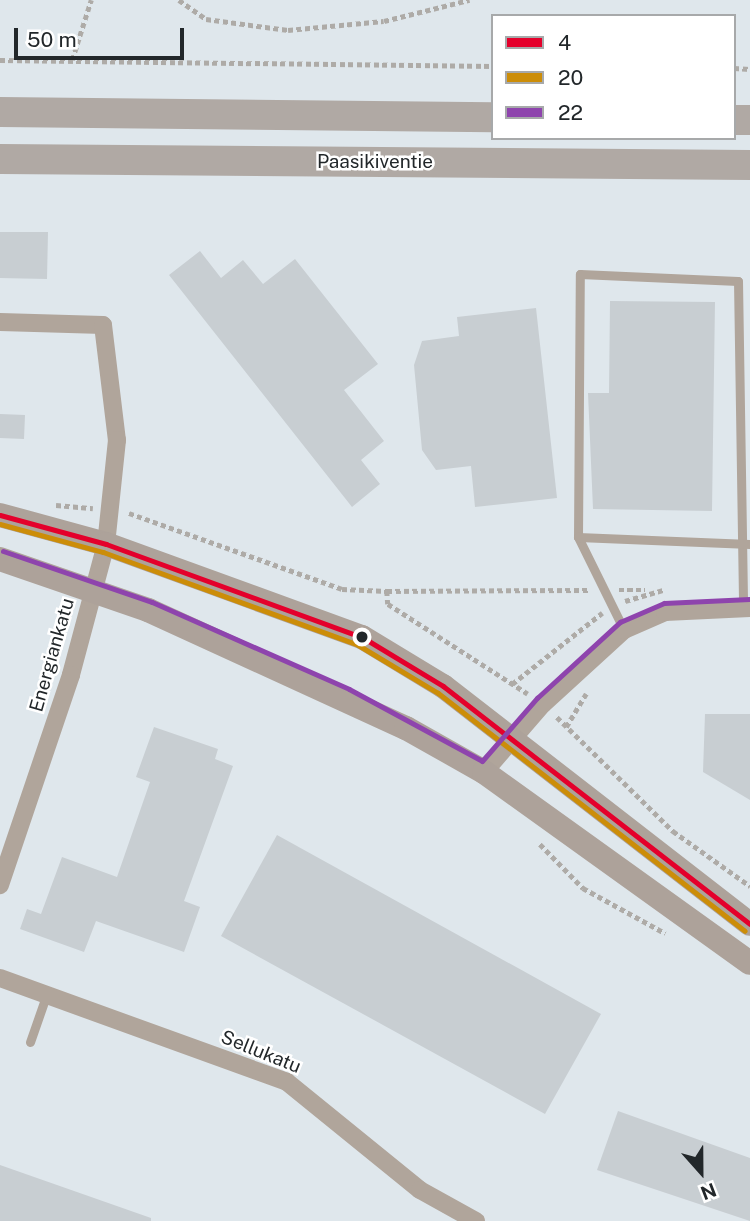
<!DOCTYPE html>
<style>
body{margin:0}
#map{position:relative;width:750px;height:1221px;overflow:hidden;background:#dfe7ec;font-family:"Public Sans",sans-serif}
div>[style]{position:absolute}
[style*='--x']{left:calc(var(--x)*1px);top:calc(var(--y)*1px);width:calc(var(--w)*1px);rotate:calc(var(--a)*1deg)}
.building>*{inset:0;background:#c8ced2}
.path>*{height:4.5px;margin-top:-2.25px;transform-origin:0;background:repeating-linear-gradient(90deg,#aeaba7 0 5px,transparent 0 8.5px)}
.service>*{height:9px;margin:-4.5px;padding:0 4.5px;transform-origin:4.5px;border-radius:4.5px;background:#b0a59b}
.minor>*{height:18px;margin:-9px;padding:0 9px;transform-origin:9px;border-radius:9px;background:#b0a59b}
.secondary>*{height:24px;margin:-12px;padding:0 12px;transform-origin:12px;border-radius:12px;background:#ada29a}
.trunk>*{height:30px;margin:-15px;padding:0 15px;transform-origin:15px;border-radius:15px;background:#b0a9a4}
.bus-1>*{height:5px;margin:-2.5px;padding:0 2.5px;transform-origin:2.5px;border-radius:2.5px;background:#e4002b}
.bus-2>*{height:5px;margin:-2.5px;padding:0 2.5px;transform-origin:2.5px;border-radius:2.5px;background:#cc8d08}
.bus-3>*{height:5px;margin:-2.5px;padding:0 2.5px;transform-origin:2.5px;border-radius:2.5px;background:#8e44ad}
.dots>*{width:19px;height:19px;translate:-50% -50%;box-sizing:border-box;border:4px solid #fff;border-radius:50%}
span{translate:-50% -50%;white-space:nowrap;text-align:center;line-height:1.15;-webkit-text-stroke:5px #fff;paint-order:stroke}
.street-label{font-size:19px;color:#22272a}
.legend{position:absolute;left:491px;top:14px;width:245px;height:126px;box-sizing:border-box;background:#fff;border:2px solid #a7a9aa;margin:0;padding:9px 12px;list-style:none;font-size:21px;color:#22272a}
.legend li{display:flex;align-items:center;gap:14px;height:35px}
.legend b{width:35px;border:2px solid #a7a9aa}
.north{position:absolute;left:666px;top:1137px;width:70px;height:70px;-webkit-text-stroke:5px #fff;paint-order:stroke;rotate:159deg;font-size:19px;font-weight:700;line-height:28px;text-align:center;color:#22272a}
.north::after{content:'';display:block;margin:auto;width:24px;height:32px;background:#22272a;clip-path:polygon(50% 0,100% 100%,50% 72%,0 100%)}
.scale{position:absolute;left:14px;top:28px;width:170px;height:32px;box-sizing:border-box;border:4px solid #22272a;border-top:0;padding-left:9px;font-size:21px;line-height:24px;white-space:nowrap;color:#22272a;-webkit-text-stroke:5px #fff;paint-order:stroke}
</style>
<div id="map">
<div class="building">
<i style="clip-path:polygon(0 232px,48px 232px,47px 279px,0 278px)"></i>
<i style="clip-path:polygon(200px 251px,221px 278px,243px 260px,263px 284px,295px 259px,378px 364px,344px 390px,384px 441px,361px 460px,380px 484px,352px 507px,169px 275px)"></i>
<i style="clip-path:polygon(610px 301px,715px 302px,712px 511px,593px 509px,588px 393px,609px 393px)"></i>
<i style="clip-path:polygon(536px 308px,557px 498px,475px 507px,471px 466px,436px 470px,422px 450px,414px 365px,422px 341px,459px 336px,457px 317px)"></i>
<i style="clip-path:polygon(0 414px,25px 415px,24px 439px,0 438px)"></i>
<i style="clip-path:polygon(705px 714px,750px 714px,750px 800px,703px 772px)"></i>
<i style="clip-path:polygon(154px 727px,218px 749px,215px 759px,233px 766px,184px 901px,200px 907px,184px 952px,96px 921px,84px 952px,20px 929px,27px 909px,41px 914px,62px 857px,117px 877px,150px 782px,136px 777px)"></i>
<i style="clip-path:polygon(277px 835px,601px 1014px,545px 1114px,221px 936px)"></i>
<i style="clip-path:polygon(618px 1111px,750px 1158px,750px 1221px,597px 1170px)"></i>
<i style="clip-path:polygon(0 1165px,151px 1218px,151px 1221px,0 1221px)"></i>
</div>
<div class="path">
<i style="--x:179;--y:0;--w:33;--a:35"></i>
<i style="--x:206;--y:19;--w:83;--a:7.6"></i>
<i style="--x:288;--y:30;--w:96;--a:-5.4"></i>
<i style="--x:384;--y:21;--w:88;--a:-13.9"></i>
<i style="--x:0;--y:60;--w:493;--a:0.7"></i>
<i style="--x:72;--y:60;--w:63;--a:-72.4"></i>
<i style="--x:734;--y:68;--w:16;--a:4"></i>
<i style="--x:56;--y:505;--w:37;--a:5"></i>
<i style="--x:129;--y:513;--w:226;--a:19.6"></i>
<i style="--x:342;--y:589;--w:45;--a:2.5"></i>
<i style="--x:387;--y:591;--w:13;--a:86"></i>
<i style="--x:388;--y:604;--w:166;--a:32.7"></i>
<i style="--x:619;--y:590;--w:26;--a:0"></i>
<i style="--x:387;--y:591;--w:202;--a:-0.3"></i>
<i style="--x:625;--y:601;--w:40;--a:-16"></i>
<i style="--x:512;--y:684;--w:115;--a:-38.3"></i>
<i style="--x:557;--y:717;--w:163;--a:44.5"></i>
<i style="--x:673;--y:831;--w:95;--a:35.5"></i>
<i style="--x:566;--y:727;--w:39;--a:-59"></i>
<i style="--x:540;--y:844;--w:62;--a:45.7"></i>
<i style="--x:583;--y:888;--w:94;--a:28.8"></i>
</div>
<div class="service">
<i style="--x:578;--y:537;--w:263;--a:-89.6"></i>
<i style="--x:580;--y:274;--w:158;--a:2.5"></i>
<i style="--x:738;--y:281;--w:327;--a:89.1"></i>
<i style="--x:624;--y:630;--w:104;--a:-116.3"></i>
<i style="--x:578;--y:537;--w:172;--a:2.3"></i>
<i style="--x:30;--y:1042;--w:49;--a:-70.8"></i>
</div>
<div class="minor">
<i style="--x:0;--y:322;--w:103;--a:1.7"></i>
<i style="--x:103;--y:325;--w:116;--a:83.1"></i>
<i style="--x:117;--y:440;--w:105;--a:96"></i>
<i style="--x:106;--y:544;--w:136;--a:105"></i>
<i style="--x:71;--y:675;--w:222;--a:108.7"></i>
<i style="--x:484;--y:772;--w:90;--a:-49.1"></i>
<i style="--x:543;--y:704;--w:110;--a:-42.4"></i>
<i style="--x:624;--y:630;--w:45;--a:-23.7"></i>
<i style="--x:665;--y:612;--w:85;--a:-2.7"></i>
<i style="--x:0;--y:978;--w:305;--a:19.9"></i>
<i style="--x:287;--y:1082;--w:171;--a:39.1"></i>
<i style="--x:420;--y:1190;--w:64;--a:29"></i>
</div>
<div class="secondary">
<i style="--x:0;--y:515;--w:110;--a:15.3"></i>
<i style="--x:106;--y:544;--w:272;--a:20"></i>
<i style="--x:362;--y:637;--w:95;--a:31.2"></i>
<i style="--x:443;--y:686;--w:388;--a:37.8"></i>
<i style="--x:0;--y:559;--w:157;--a:19"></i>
<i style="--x:148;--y:610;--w:284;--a:24.6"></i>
<i style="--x:406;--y:728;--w:90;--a:29.4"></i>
<i style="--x:484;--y:772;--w:327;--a:35.7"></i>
</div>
<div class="trunk">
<i style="--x:0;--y:112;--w:493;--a:0.6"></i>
<i style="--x:734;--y:120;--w:16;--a:0"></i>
<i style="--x:0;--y:159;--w:750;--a:0.46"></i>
</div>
<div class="bus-1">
<i style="--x:0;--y:515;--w:110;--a:15.3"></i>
<i style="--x:106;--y:544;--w:272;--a:20"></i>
<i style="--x:362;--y:637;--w:95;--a:31.2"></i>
<i style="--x:443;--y:686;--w:388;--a:37.8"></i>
</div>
<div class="bus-2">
<i style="--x:0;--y:524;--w:107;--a:15.2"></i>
<i style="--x:103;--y:552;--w:271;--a:20"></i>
<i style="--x:358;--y:645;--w:93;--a:31"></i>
<i style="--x:438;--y:693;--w:388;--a:37.8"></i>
</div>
<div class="bus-3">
<i style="--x:3;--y:551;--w:157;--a:18.9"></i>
<i style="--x:152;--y:602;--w:215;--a:23.8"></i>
<i style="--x:349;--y:689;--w:151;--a:28.4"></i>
<i style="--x:482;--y:761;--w:84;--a:-48.9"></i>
<i style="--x:537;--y:698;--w:113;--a:-42.5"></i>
<i style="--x:620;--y:622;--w:48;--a:-23.4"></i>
<i style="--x:664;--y:603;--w:86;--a:-2.7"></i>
</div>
<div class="dots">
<i style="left:362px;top:637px;background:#22272a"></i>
</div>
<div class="street-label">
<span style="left:375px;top:162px">Paasikiventie</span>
<span style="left:52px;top:655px;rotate:-74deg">Energiankatu</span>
<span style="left:261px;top:1052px;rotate:22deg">Sellukatu</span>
</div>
<ul class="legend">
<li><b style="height:9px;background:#e4002b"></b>4</li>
<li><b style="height:9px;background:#cc8d08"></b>20</li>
<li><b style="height:9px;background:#8e44ad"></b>22</li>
</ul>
<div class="north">N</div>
<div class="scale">50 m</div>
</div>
